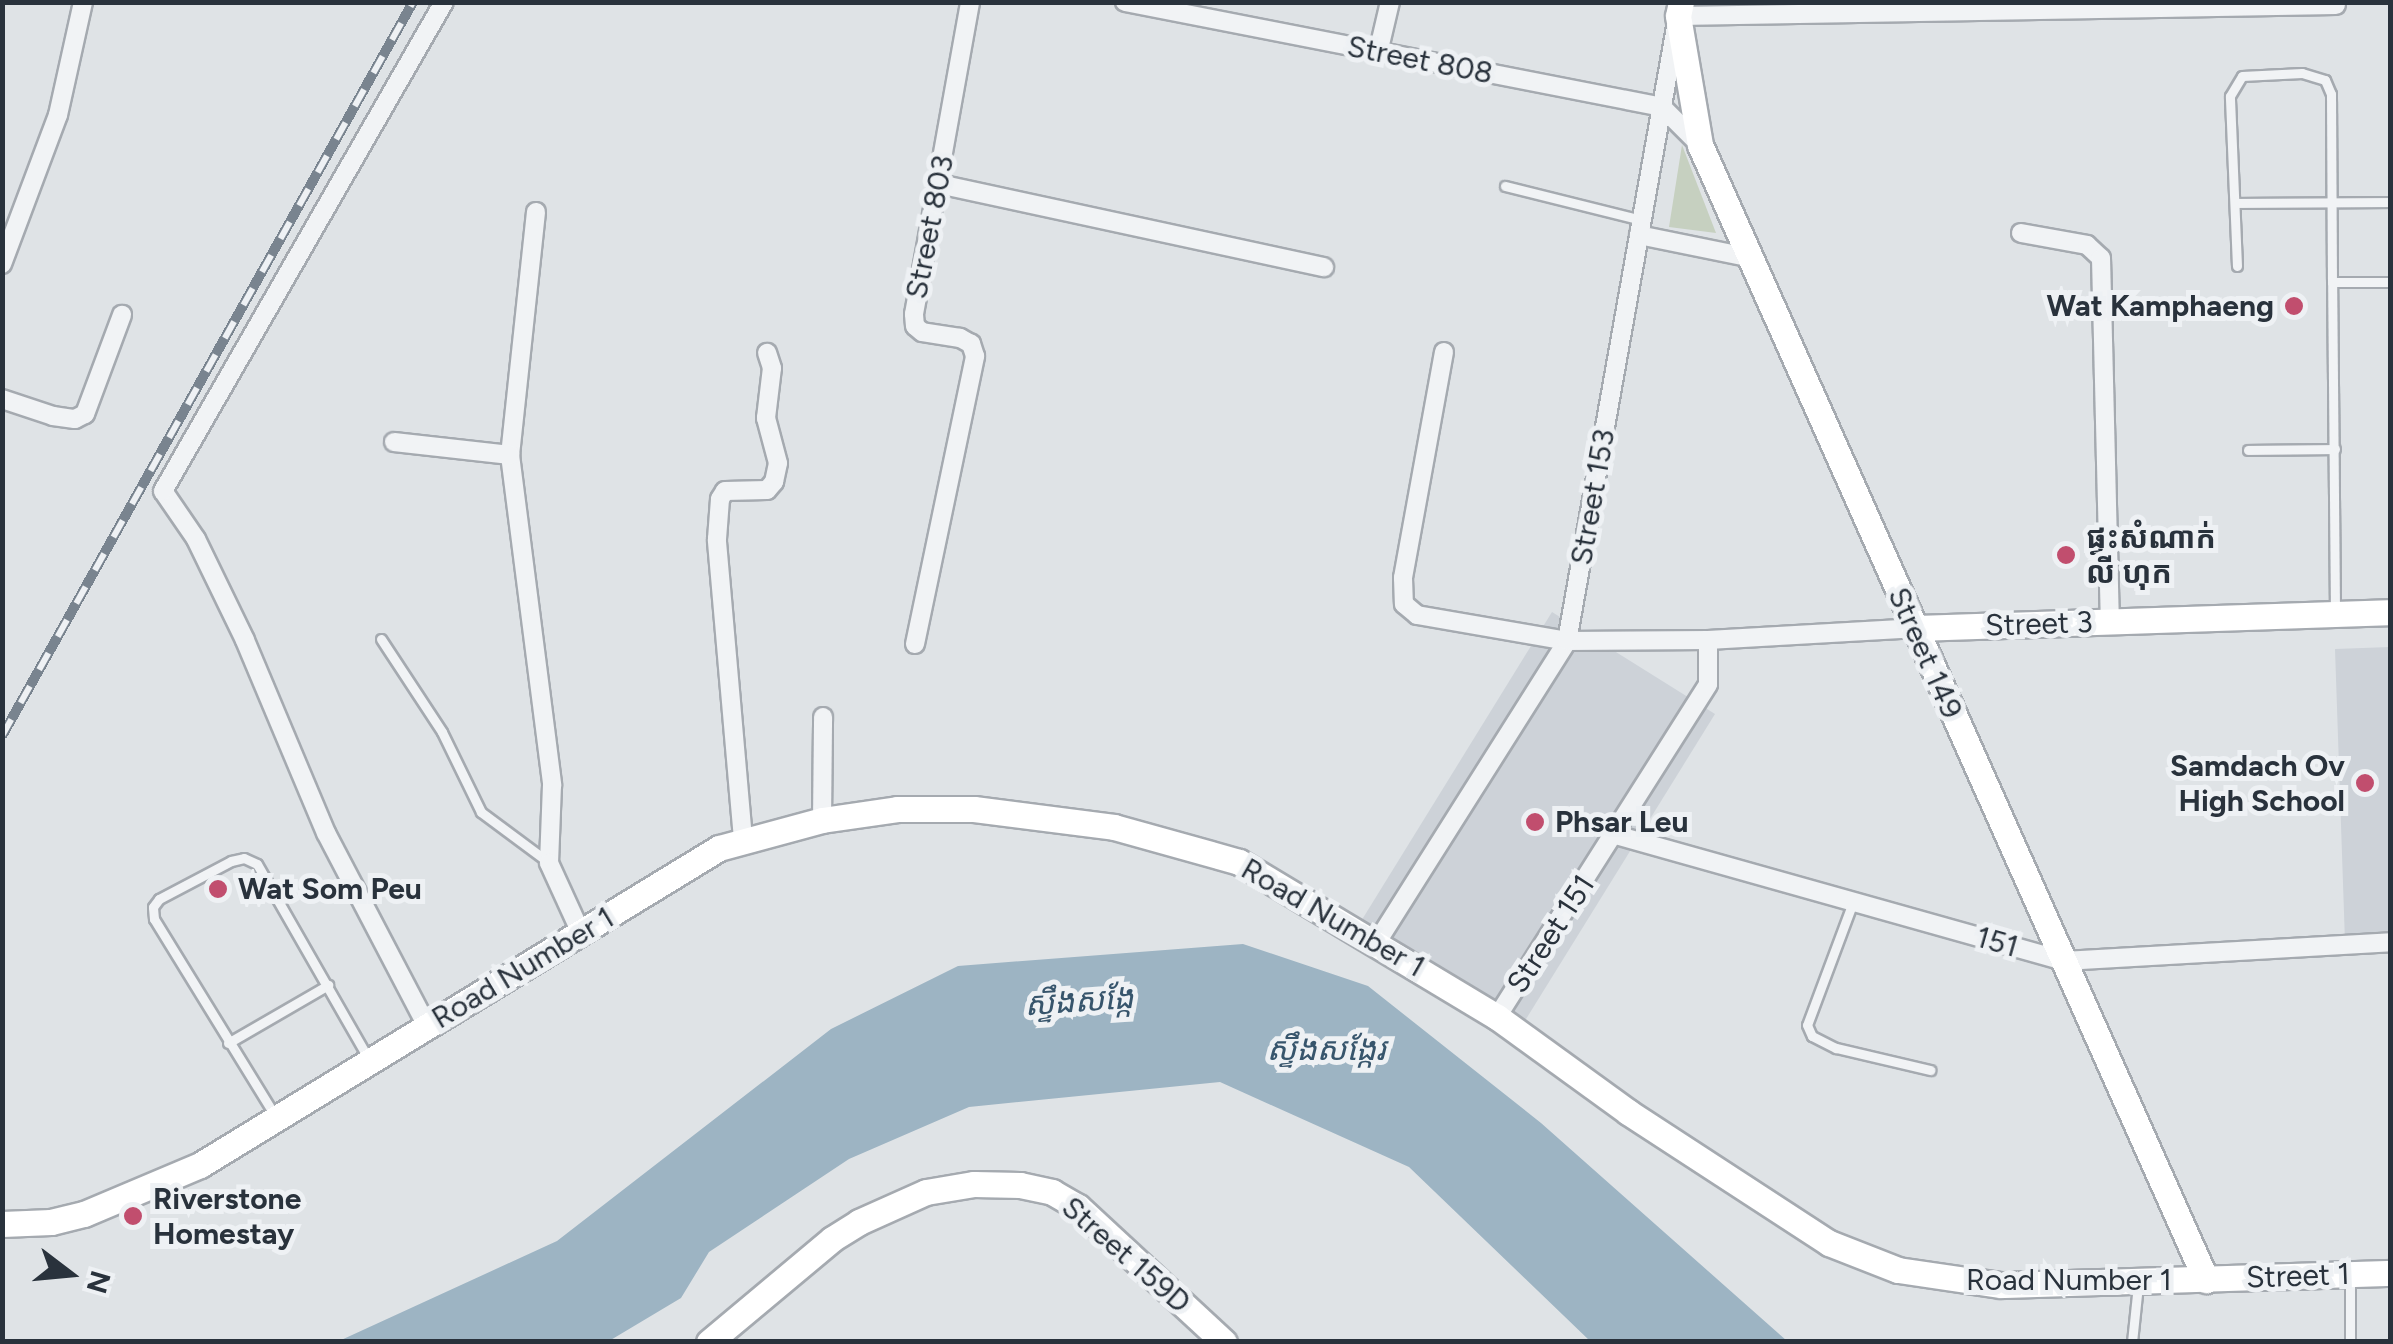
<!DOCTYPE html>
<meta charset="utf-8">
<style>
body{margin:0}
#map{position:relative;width:2393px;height:1344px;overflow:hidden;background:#dfe3e6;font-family:Figtree,"Noto Sans Khmer",sans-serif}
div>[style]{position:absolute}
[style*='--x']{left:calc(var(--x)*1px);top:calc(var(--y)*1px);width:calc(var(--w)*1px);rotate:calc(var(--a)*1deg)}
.built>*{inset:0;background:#cdd2d8}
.green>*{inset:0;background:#c6d0c0}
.water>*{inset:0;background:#9db4c3}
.roads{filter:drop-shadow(2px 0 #a5aab0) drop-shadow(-2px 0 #a5aab0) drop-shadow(0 2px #a5aab0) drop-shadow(0 -2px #a5aab0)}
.lane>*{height:9px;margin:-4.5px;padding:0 4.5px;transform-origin:4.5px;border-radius:4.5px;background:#f1f3f5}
.street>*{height:18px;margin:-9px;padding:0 9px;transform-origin:9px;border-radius:9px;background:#f1f3f5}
.secondary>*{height:25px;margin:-12.5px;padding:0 12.5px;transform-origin:12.5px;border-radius:12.5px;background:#fff}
.rail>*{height:10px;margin-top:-5px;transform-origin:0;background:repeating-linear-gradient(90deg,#eef1f4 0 19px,#79848f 0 38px);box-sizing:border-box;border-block:2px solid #79848f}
.dots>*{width:28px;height:28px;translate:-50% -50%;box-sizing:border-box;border:5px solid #eef1f4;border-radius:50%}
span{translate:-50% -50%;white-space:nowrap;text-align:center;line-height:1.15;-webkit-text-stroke:10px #eef1f4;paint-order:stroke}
.street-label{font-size:30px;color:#29323c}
.poi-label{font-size:30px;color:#29323c;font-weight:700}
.right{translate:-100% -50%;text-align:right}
.left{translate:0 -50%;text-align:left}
.water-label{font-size:32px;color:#37556c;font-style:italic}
.frame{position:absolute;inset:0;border:5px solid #29323c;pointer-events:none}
.north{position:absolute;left:20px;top:1224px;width:100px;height:100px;-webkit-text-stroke:8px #eef1f4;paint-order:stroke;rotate:106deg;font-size:28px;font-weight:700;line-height:40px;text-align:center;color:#29323c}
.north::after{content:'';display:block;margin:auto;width:35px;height:45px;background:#29323c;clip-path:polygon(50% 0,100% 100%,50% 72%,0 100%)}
</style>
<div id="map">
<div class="built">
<i style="clip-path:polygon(1552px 612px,1715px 714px,1518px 1032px,1355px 931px)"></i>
<i style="clip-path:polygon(2390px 647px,2390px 940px,2345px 942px,2335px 649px)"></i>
</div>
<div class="green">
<i style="clip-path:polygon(1682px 145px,1716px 233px,1669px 227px)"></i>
</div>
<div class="water">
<i style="clip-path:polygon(1243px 944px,1368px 986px,1541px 1123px,1787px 1341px,1590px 1341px,1409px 1167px,1220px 1082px,969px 1107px,849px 1159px,709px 1252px,681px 1298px,609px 1341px,339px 1341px,557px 1241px,831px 1029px,958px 966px)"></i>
</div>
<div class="roads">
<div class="lane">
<i style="--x:1505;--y:186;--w:140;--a:14"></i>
<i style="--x:2235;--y:203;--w:155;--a:-0.4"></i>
<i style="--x:2237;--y:266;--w:170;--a:-92.4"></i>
<i style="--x:2230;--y:96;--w:23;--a:-59"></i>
<i style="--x:2242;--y:76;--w:60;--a:-2.9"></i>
<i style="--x:2302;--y:73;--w:24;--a:17"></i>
<i style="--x:2325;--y:80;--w:15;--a:67"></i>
<i style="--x:2331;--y:94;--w:188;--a:89.7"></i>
<i style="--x:2248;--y:450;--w:87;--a:-0.7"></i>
<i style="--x:2335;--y:611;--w:329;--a:-90.5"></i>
<i style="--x:2332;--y:282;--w:58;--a:0"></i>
<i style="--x:381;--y:639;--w:111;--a:56.7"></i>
<i style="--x:442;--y:732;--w:89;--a:64"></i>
<i style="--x:481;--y:812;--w:82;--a:36.6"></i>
<i style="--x:1853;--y:902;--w:131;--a:110.5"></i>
<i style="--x:1807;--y:1025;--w:12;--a:66"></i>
<i style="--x:1812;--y:1036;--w:27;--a:27"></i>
<i style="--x:1836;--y:1048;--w:97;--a:13.2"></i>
<i style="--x:228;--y:1043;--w:116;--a:-30.1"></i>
<i style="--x:274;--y:1114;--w:229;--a:-121.6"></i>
<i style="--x:154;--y:919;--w:12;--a:-95"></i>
<i style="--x:153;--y:907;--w:10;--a:-53"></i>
<i style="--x:159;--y:899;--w:81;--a:-27.8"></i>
<i style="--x:231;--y:861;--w:13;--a:-13"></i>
<i style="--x:244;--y:858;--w:14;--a:25"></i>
<i style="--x:257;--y:864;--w:224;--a:60.2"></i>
<i style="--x:2132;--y:1342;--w:57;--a:-84"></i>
<i style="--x:2350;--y:1342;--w:65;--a:-90"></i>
</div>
<div class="street">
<i style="--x:1125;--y:2;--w:547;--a:11.06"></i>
<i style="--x:1662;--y:107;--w:52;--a:45"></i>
<i style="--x:1378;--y:53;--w:52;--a:-76.8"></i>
<i style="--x:939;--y:184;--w:394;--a:12.2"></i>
<i style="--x:536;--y:212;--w:244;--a:96.1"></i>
<i style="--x:510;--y:455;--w:333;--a:82.7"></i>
<i style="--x:552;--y:785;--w:78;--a:92.2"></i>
<i style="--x:549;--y:863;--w:77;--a:65.4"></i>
<i style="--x:2021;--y:233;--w:67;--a:10.3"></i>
<i style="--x:2087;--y:245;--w:19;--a:43"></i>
<i style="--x:2101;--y:258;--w:363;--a:88.6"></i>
<i style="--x:1639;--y:235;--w:110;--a:11.5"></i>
<i style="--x:2;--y:264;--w:159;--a:-69.4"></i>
<i style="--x:58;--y:115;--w:116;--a:-77.5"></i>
<i style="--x:1444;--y:352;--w:230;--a:100.3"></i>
<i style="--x:1403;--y:578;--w:26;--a:88"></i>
<i style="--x:1404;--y:604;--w:17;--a:40"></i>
<i style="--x:1417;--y:615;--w:152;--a:9.8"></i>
<i style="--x:1567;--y:641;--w:141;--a:-0.4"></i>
<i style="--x:1708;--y:640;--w:206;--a:-3.3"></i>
<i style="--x:2;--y:399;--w:54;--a:18.4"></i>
<i style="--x:53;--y:416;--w:22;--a:8"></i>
<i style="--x:75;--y:419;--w:11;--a:-27"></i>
<i style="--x:85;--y:414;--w:106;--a:-69.5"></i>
<i style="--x:394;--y:442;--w:117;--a:6.4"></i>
<i style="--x:915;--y:644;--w:294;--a:-78.2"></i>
<i style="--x:975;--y:356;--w:13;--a:-108"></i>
<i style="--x:971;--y:344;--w:13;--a:-151"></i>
<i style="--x:960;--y:338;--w:38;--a:-171"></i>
<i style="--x:922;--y:332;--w:9;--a:-139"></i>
<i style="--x:915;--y:326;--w:12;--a:-95"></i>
<i style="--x:914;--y:314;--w:317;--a:-79.8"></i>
<i style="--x:822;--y:820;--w:103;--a:-89.4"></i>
<i style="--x:1616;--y:835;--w:465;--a:15.7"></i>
<i style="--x:2064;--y:961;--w:327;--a:-3.3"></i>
<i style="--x:743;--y:839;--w:301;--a:-95"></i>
<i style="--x:717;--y:539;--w:40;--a:-85.7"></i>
<i style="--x:720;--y:499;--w:9;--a:-58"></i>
<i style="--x:725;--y:491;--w:42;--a:-1.4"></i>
<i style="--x:767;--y:490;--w:11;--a:-49"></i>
<i style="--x:774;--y:482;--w:19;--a:-78"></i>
<i style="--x:778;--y:463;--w:47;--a:-104.9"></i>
<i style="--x:766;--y:418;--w:50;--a:-83.2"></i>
<i style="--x:772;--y:368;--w:16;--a:-108"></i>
<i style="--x:1377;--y:942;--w:356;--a:-57.7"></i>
<i style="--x:1567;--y:641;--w:635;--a:-79.93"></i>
<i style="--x:1678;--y:16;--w:658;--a:-0.96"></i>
<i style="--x:1497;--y:1017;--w:394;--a:-57.6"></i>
<i style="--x:1708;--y:684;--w:44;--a:-90"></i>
<i style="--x:427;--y:1026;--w:218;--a:-117.6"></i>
<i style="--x:326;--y:833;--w:209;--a:-112.8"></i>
<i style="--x:245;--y:640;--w:112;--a:-115.9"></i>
<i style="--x:196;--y:539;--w:58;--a:-124.5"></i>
<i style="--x:163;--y:491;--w:564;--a:-60.12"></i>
</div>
<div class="secondary">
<i style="--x:1681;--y:2;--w:14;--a:102"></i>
<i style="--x:1678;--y:16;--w:131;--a:80.3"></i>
<i style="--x:1700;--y:145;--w:1243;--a:65.97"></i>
<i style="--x:1914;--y:628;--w:476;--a:-1.9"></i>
<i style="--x:2;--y:1224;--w:49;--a:-2.3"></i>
<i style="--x:51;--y:1222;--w:34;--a:-14"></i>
<i style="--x:84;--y:1214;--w:126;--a:-22.9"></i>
<i style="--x:200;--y:1165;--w:608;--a:-31.42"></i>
<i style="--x:719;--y:848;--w:107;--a:-15.2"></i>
<i style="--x:822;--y:820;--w:76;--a:-8.3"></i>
<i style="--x:897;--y:809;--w:77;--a:0"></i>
<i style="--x:974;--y:809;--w:141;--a:7.3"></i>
<i style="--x:1114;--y:827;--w:130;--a:15.6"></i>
<i style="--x:1239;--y:862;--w:301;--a:31"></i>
<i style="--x:1497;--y:1017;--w:162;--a:35.9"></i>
<i style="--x:1628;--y:1112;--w:240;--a:33.1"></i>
<i style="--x:1829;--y:1243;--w:74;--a:21.4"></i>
<i style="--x:1898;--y:1270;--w:104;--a:8.3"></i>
<i style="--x:2001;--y:1285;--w:389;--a:-1.8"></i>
<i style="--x:709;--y:1342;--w:160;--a:-39.9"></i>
<i style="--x:832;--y:1239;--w:32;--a:-32"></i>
<i style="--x:859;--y:1222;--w:73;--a:-24.1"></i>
<i style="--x:926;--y:1192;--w:49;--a:-9.5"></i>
<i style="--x:974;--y:1184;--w:46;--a:1.2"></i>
<i style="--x:1020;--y:1185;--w:33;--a:12"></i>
<i style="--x:1052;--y:1192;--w:30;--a:30"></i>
<i style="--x:1078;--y:1207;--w:199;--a:42.8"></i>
</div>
</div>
<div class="rail">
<i style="--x:2;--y:736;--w:841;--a:-60.75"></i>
</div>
<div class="dots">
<i style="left:2294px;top:306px;background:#c14e6e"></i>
<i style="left:2066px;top:555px;background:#c14e6e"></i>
<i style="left:2365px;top:783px;background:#c14e6e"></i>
<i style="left:1535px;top:822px;background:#c14e6e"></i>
<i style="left:218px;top:889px;background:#c14e6e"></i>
<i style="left:133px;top:1216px;background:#c14e6e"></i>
</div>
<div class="street-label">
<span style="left:1420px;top:60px;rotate:11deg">Street 808</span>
<span style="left:930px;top:227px;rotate:-79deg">Street 803</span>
<span style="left:1593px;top:497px;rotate:-80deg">Street 153</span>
<span style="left:2039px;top:624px;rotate:-2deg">Street 3</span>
<span style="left:1925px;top:653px;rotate:66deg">Street 149</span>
<span style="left:1333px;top:918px;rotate:30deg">Road Number 1</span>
<span style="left:1551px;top:934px;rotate:-57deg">Street 151</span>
<span style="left:1997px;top:942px;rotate:16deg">151</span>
<span style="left:523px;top:968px;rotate:-31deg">Road Number 1</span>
<span style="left:1126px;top:1255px;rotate:41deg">Street 159D</span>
<span style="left:2298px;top:1276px;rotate:-2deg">Street 1</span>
<span style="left:2069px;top:1280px">Road Number 1</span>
</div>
<div class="poi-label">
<span class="right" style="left:2274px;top:306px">Wat Kamphaeng</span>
<span class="left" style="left:2086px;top:555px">ផ្ទះសំណាក់<br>លី ហុក</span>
<span class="right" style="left:2345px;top:783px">Samdach Ov<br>High School</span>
<span class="left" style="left:1555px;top:822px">Phsar Leu</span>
<span class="left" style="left:238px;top:889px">Wat Som Peu</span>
<span class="left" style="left:153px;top:1216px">Riverstone<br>Homestay</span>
</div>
<div class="water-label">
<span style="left:1079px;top:1001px;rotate:-4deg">ស្ទឹងសង្កែ</span>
<span style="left:1326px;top:1049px">ស្ទឹងសង្កែរ</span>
</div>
<div class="frame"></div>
<div class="north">N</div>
</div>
